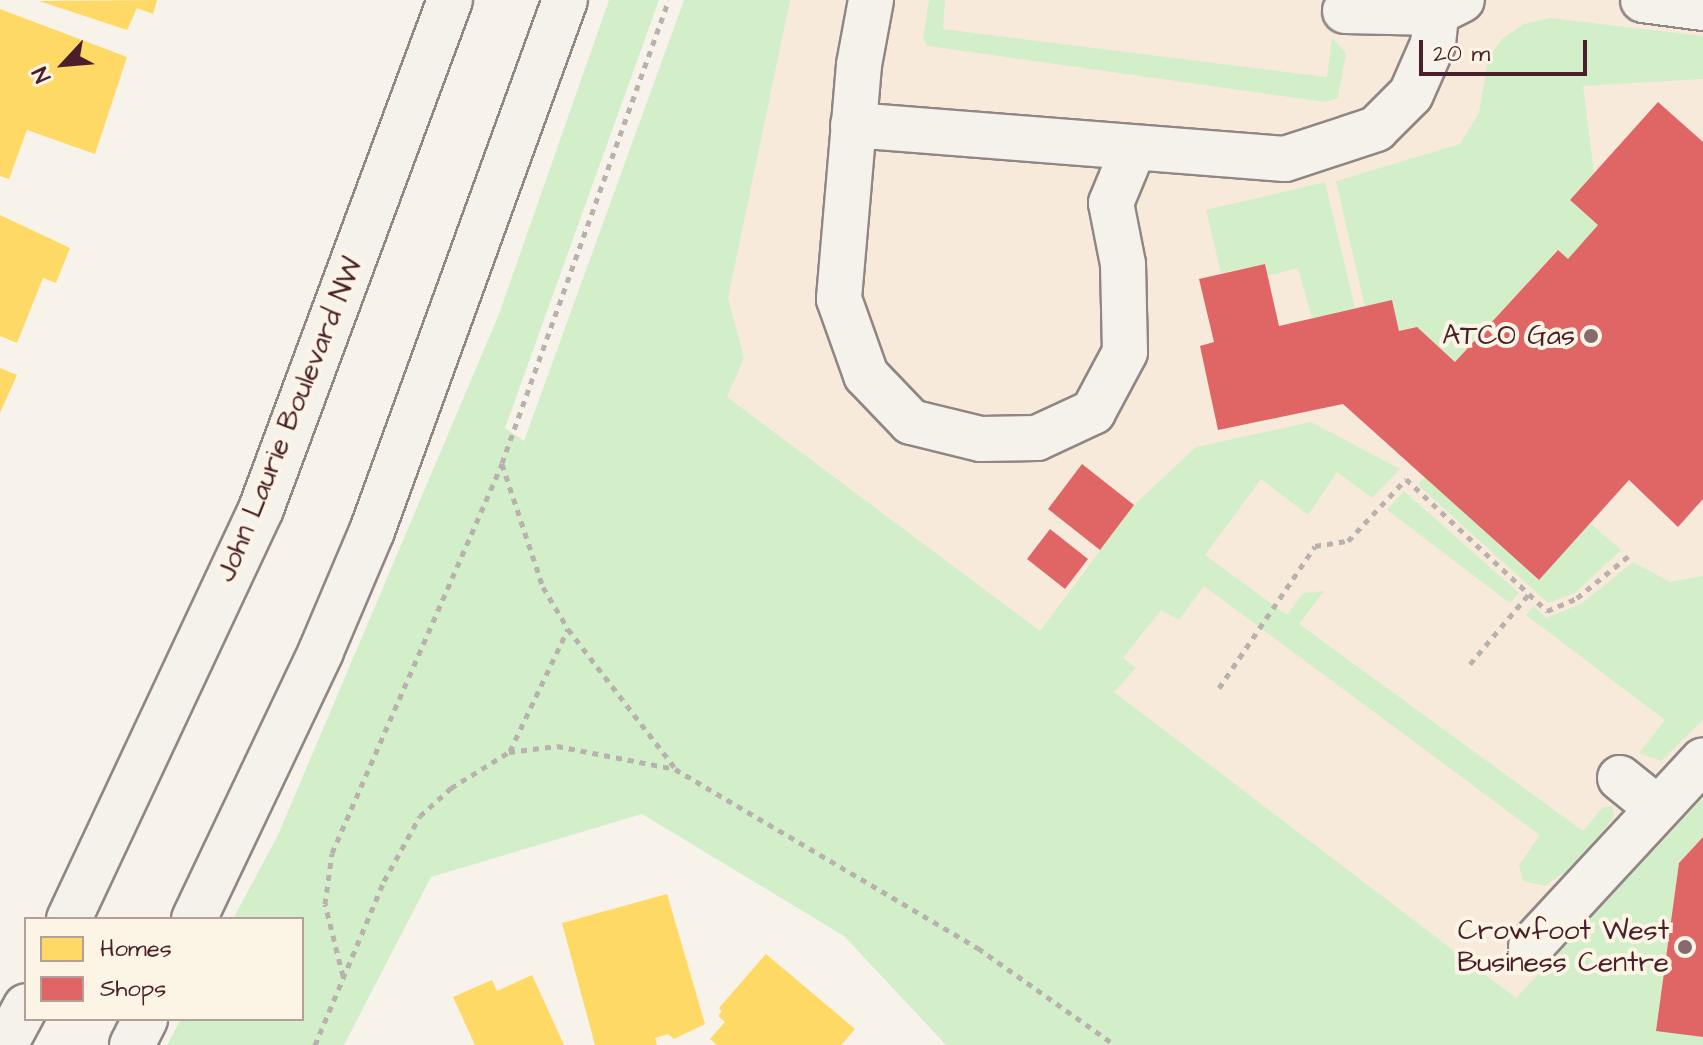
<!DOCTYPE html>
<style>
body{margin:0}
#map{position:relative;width:1703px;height:1045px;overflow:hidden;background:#f7f3ea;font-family:"Architects Daughter",sans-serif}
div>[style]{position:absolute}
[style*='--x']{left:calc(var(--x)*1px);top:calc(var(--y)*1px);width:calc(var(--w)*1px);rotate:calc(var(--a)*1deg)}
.built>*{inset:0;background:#f7eadb}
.green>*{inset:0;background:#d2efc9}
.homes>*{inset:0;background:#ffd966}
.shops>*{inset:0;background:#e06666}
.path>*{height:5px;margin-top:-2.5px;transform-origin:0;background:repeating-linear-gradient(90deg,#b8b1ae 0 6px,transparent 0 12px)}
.roads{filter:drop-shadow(2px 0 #908684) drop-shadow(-2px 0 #908684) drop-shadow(0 2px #908684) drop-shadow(0 -2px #908684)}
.minor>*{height:44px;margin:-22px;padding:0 22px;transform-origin:22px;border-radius:22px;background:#f5f2ec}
.dots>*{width:22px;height:22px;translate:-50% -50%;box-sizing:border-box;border:4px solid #fcf5e5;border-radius:50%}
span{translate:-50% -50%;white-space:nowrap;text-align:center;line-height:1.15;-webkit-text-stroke:8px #fcf5e5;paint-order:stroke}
.poi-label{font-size:28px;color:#4a1f2b}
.right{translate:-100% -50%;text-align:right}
.street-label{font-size:28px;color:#4a1f2b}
.legend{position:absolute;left:24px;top:917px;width:280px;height:104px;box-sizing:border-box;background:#fcf5e5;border:2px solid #b59f9b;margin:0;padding:10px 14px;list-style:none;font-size:24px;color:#4a1f2b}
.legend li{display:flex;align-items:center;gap:16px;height:40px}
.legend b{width:40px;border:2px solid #b59f9b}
.north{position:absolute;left:24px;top:24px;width:80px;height:80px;-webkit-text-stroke:6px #fcf5e5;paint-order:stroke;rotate:244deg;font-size:22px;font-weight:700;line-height:32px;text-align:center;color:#4a1f2b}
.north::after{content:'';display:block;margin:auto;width:28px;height:36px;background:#4a1f2b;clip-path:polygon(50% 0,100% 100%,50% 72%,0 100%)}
.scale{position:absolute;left:1419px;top:40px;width:168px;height:36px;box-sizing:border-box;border:4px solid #4a1f2b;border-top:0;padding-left:10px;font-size:24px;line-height:28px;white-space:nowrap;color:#4a1f2b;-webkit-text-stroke:6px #fcf5e5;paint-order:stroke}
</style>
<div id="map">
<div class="built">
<i style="clip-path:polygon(688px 0,1703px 0,1703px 1045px,1496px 1045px,524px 441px)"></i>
</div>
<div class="green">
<i style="clip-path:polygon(609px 0,659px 0,505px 428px,524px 441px,684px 0,790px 0,728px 298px,744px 358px,727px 397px,1040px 631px,1134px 505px,1196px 447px,1311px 422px,1400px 469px,1372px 498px,1337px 472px,1308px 515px,1261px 479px,1205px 555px,1287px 615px,1303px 593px,1324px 591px,1299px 624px,1583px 831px,1603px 807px,1612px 806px,1614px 816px,1600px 835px,1568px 870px,1545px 886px,1523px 881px,1519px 865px,1540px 835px,1204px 586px,1179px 620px,1161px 610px,1123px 658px,1136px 668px,1114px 692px,1516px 998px,1703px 798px,1703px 837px,1679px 863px,1656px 1030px,1703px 1037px,1703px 1045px,946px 1045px,844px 936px,642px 814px,431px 877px,344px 1045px,167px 1045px,181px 1019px,302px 1019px,302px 919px,233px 919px,278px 835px,499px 314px)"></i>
<i style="clip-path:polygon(929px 0,945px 0,943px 29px,1327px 77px,1332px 38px,1346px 53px,1338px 98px,1325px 102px,928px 46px,923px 39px)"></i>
<i style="clip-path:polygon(1550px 18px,1703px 36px,1703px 79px,1583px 86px,1594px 173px,1570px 200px,1598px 225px,1568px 259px,1557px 250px,1455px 362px,1417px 327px,1399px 331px,1392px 300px,1365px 307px,1336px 181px,1460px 144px,1479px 113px,1488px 59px,1503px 38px,1524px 24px)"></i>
<i style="clip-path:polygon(1325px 182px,1355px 309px,1312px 318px,1298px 268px,1267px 276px,1265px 264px,1221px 273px,1206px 210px)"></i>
<i style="clip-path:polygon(1425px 477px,1538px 580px,1590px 523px,1621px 550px,1575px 593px,1548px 603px,1418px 485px)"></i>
<i style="clip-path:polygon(1404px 491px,1519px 593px,1510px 603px,1387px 510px)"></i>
<i style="clip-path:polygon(1633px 562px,1670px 582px,1703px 576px,1703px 720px,1661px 761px,1639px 753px,1665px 720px,1526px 615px,1534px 606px,1546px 618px,1581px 604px)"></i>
</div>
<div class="homes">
<i style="clip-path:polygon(157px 0,153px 14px,137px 8px,127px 30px,39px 1px)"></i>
<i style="clip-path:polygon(0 9px,127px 57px,95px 154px,27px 130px,9px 179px,0 176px)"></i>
<i style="clip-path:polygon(0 215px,70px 248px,56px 283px,43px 278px,17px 343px,0 336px)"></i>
<i style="clip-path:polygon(0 368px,17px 375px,0 413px)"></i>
<i style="clip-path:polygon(667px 894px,705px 1024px,674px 1039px,668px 1034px,655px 1038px,657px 1045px,595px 1045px,562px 923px)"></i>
<i style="clip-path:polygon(766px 954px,855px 1029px,841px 1045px,717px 1045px,710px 1039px,725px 1022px,718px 1016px,722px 1011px,719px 1008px)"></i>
<i style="clip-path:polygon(532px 975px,564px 1045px,475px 1045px,453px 997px,492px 980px,497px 991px)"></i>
</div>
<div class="shops">
<i style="clip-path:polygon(1658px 102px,1703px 142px,1703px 499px,1678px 527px,1629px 480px,1539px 580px,1343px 404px,1218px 430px,1200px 346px,1214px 342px,1199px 279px,1265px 264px,1279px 326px,1392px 300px,1399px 331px,1417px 327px,1455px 362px,1558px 250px,1568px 259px,1598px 225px,1570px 200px)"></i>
<i style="clip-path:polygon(1082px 464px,1134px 505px,1100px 550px,1048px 509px)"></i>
<i style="clip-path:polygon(1050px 529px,1088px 559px,1065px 589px,1027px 559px)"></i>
<i style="clip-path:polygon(1703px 837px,1703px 1037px,1656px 1031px,1679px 863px)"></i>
</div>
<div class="path">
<i style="--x:502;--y:464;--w:130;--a:71.6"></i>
<i style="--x:543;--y:587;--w:49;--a:59.2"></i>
<i style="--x:568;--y:629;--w:175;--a:52.4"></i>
<i style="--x:1470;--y:664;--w:92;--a:-49.9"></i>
<i style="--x:1529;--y:594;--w:25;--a:43"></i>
<i style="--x:1547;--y:611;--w:33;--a:-23"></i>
<i style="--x:1577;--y:598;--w:70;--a:-39.2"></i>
<i style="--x:1219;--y:688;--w:171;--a:-55.9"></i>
<i style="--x:1315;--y:546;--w:33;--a:-9"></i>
<i style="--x:1348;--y:541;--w:85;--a:-46.9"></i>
<i style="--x:1406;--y:479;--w:168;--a:43.1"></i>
<i style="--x:510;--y:751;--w:135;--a:-64.6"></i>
<i style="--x:343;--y:976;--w:74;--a:-104"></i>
<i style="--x:325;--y:904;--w:51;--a:-82.2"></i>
<i style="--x:332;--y:853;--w:425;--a:-66.4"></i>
<i style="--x:502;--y:463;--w:492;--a:-70.2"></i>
<i style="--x:315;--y:1045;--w:178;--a:-67.2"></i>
<i style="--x:384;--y:881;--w:74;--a:-61"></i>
<i style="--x:420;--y:816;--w:42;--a:-42.1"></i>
<i style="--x:451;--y:788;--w:68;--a:-31.8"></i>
<i style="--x:509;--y:752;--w:48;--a:-7.1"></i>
<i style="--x:557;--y:746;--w:120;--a:11"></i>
<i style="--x:675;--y:769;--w:352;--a:30.6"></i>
<i style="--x:978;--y:948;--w:168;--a:35.3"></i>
</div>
<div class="roads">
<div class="minor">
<i style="--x:871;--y:0;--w:66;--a:100.5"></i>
<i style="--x:859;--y:65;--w:235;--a:94.9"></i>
<i style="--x:839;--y:299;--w:81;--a:70.4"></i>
<i style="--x:866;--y:375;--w:65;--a:46.2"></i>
<i style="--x:911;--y:422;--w:72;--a:13.7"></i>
<i style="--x:981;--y:439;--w:56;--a:-1"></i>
<i style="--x:1037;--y:438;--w:62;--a:-24.9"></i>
<i style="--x:1093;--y:412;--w:68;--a:-61.9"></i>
<i style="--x:1125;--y:352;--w:88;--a:-91.3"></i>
<i style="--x:1123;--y:264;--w:62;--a:-101.1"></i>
<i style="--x:1111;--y:203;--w:57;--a:-67.5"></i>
<i style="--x:1643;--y:0;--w:61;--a:7.6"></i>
<i style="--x:1345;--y:11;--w:91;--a:1.3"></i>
<i style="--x:853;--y:125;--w:433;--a:4.5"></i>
<i style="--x:1285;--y:159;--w:96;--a:-18.2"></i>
<i style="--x:1376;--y:129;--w:49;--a:-45"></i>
<i style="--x:1411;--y:94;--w:55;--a:-66.3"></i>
<i style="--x:1433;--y:44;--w:31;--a:-84"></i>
<i style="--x:1436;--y:13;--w:29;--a:-27"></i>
<i style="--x:1620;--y:778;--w:48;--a:39"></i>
<i style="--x:69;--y:919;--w:453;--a:-64.9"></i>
<i style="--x:261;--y:509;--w:543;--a:-69.63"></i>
<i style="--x:194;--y:919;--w:297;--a:-64.6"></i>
<i style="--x:321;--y:651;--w:130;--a:-67"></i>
<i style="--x:372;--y:531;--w:565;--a:-70.03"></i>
<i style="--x:1531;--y:946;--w:253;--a:-47.2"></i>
<i style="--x:5;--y:1045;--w:44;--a:-61.7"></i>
<i style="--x:132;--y:1045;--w:29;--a:-63"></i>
</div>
</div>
<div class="dots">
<i style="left:1591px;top:336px;background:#87696e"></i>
<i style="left:1685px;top:947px;background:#87696e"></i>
</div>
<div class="poi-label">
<span class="right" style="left:1575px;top:336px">ATCO Gas</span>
<span class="right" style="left:1669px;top:947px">Crowfoot West<br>Business Centre</span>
</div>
<div class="street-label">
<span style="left:290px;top:420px;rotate:-68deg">John Laurie Boulevard NW</span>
</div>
<ul class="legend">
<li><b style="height:22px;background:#ffd966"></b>Homes</li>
<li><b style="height:22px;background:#e06666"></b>Shops</li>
</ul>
<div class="north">N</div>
<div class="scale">20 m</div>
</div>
